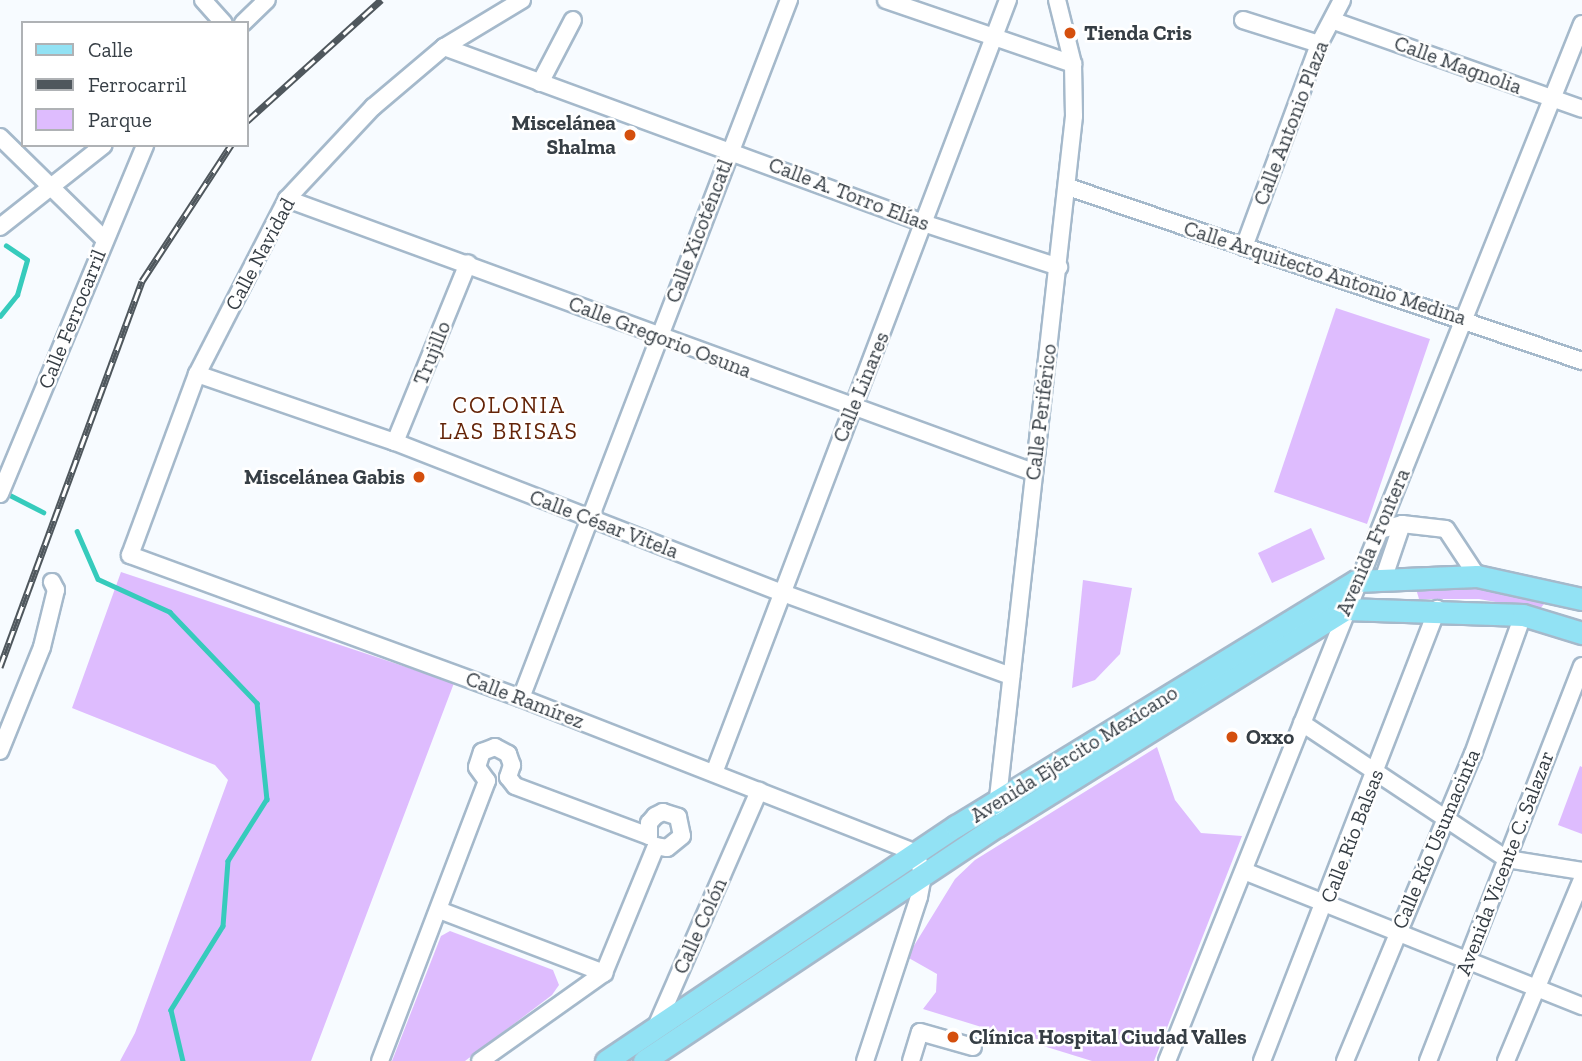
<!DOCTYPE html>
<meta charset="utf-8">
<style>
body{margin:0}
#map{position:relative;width:1582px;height:1061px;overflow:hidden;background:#f7fbff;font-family:"Zilla Slab",serif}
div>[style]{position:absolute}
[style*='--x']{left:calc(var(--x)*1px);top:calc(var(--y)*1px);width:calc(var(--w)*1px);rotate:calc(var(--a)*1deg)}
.green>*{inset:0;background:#debcfe}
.stream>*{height:4.5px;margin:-2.25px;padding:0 2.25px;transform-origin:2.25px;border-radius:2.25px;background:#36cbbc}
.roads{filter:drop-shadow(2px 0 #a5b9cb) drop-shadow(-2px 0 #a5b9cb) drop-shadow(0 2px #a5b9cb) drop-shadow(0 -2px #a5b9cb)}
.minor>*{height:16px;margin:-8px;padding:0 8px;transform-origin:8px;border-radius:8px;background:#fff}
.major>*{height:21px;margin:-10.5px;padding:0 10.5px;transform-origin:10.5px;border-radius:10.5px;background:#92e2f4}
.rail>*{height:7px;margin-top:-3.5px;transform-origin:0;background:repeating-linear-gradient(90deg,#fff 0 13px,#4f575d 0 26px);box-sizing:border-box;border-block:2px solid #4f575d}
.dots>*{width:19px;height:19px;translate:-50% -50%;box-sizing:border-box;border:4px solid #fff;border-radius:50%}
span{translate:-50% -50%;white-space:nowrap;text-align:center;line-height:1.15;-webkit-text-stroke:5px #fff;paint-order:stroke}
.poi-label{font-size:21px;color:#363e45;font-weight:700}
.left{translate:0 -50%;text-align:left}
.right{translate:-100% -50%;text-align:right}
.street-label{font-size:21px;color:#363e45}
.neighbourhood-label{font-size:23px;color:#642408;letter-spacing:2px}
.legend{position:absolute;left:21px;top:21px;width:228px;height:126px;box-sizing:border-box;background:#fff;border:2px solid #afb2b5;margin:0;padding:9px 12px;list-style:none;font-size:21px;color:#363e45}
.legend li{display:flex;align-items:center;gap:14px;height:35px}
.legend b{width:35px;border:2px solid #afb2b5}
</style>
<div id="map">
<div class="green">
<i style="clip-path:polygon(1336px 308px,1430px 339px,1367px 524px,1274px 492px)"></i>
<i style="clip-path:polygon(1311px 528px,1325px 559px,1272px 583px,1258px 553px)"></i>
<i style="clip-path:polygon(121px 572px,454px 683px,311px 1061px,120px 1061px,135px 1033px,228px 780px,215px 765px,72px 708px)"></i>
<i style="clip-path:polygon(1083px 580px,1132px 588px,1120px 654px,1095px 680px,1072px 688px)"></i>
<i style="clip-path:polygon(1416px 589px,1480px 589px,1544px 604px,1539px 610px,1479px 599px,1419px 599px)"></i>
<i style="clip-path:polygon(1157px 747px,1175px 800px,1201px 833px,1242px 836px,1154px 1061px,1092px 1061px,923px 1009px,936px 992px,937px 974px,907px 957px,955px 879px,975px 860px)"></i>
<i style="clip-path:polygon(1580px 766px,1582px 767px,1582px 834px,1558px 825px)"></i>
<i style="clip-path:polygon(450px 931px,553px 970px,559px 985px,552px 995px,465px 1061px,392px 1061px,441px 936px)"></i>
</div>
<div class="stream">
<i style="--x:0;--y:316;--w:27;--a:-51"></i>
<i style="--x:17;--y:295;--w:36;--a:-74"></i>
<i style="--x:27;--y:260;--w:25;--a:-146"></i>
<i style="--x:6;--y:493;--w:42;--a:27.2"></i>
<i style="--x:77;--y:531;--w:52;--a:66.4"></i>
<i style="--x:98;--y:579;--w:79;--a:24.6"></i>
<i style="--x:170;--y:612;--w:126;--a:46.3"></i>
<i style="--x:257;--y:703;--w:97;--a:84.1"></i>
<i style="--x:267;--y:799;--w:73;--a:122.2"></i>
<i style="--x:228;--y:861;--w:65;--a:94.4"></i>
<i style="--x:223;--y:926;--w:99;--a:121.8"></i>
<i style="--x:171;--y:1010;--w:52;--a:76.8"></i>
</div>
<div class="roads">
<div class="minor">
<i style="--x:203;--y:0;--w:31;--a:48"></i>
<i style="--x:522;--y:0;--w:91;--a:148.9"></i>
<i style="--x:444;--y:47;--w:93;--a:139.8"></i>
<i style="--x:373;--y:107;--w:126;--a:133.1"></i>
<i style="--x:287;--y:199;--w:197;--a:117.2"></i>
<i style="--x:197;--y:374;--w:193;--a:110.3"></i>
<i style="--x:130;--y:555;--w:416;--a:20.1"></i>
<i style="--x:521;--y:698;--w:424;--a:21.4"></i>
<i style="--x:916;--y:853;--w:24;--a:73"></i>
<i style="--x:923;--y:876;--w:21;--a:101"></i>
<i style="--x:919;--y:897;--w:173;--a:108.2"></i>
<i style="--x:886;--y:0;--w:198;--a:18.9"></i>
<i style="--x:1243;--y:20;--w:80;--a:17.5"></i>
<i style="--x:1334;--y:21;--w:263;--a:19.5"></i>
<i style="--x:243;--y:23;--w:33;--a:-44"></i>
<i style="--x:444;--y:47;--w:513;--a:20.16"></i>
<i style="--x:926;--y:224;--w:140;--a:17.9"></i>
<i style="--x:540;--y:83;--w:71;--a:-62.4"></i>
<i style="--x:0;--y:137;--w:147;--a:44.4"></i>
<i style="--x:1068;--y:187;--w:543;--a:18.7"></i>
<i style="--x:287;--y:199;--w:794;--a:20.1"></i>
<i style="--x:0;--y:227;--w:132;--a:-38.3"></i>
<i style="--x:1244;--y:247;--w:216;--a:-69.7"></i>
<i style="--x:1319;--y:44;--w:50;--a:-62.4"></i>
<i style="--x:197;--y:374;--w:209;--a:19"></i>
<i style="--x:395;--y:442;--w:413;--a:21.3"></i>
<i style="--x:780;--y:592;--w:246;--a:20"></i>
<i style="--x:395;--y:442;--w:193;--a:-67.8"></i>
<i style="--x:0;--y:494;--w:378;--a:-67.4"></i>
<i style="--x:1380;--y:530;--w:23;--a:-15"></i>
<i style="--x:1402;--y:524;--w:44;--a:6.5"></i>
<i style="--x:1446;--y:529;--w:56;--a:56.6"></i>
<i style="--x:1384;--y:577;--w:56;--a:-71.2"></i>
<i style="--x:521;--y:698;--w:748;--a:-69"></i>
<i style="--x:1302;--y:723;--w:246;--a:33.6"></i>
<i style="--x:1507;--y:859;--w:76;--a:9.1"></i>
<i style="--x:0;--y:751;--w:112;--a:-68"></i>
<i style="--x:42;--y:647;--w:59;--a:-76.2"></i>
<i style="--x:56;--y:590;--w:9;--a:-117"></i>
<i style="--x:714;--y:773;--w:827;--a:-69.18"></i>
<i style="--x:997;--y:807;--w:695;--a:-83.64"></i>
<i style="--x:1074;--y:116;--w:52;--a:-91.1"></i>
<i style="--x:1073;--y:64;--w:66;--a:-104"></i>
<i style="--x:1244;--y:871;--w:364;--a:21.8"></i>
<i style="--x:439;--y:910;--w:177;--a:20.9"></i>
<i style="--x:655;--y:1029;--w:260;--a:-66.4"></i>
<i style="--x:380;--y:1061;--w:300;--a:-69.1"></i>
<i style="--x:487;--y:781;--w:17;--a:-126"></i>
<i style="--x:477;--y:767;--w:16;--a:-72"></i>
<i style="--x:482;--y:752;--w:14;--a:-21"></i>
<i style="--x:495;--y:747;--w:15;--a:28"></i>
<i style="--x:508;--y:754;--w:12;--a:70"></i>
<i style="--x:512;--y:765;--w:13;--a:108"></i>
<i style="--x:508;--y:777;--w:11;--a:52"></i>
<i style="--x:515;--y:786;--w:143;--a:20.5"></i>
<i style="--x:649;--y:836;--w:13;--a:-90"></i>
<i style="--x:649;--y:823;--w:9;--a:-49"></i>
<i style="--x:655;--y:816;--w:9;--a:-27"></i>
<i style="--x:663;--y:812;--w:16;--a:18"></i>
<i style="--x:678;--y:817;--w:19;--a:78"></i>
<i style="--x:682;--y:836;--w:19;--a:141"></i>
<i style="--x:667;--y:848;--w:11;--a:-170"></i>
<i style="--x:656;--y:846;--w:137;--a:112.3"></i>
<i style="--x:604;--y:973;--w:152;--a:144.6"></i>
<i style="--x:911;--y:1061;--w:30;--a:-73"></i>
<i style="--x:920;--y:1032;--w:55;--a:15.8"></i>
<i style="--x:1167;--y:1061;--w:1117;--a:-68.19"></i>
<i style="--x:1262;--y:1061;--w:485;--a:-68.8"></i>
<i style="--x:1345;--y:1061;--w:333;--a:-67.4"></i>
<i style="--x:1473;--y:754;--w:148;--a:-70.2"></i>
<i style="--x:1428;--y:1061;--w:424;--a:-68.7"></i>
<i style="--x:1506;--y:1061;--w:197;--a:-67.3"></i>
</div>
<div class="major">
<i style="--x:606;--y:1061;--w:422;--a:-33.9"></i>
<i style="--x:956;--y:826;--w:469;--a:-31.5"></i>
<i style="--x:1356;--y:581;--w:121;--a:-2.4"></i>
<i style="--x:1477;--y:576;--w:107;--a:12.4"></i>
<i style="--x:644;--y:1061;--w:424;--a:-33.7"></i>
<i style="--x:997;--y:826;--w:410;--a:-31.9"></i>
<i style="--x:1345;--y:609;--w:178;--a:1.9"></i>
<i style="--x:1523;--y:615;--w:62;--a:17"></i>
</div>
</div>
<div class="rail">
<i style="--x:247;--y:121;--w:181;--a:-42.1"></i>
<i style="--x:0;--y:667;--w:411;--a:-69.8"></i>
<i style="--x:142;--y:281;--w:163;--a:-56.8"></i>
</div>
<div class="dots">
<i style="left:1070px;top:33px;background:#d44f0d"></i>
<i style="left:630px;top:135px;background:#d44f0d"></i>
<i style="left:419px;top:477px;background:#d44f0d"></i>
<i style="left:1232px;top:737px;background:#d44f0d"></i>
<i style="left:953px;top:1037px;background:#d44f0d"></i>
</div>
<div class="poi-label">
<span class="left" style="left:1084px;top:33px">Tienda Cris</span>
<span class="right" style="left:616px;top:135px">Miscelánea<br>Shalma</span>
<span class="right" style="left:405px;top:477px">Miscelánea Gabis</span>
<span class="left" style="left:1246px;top:737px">Oxxo</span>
<span class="left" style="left:969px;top:1037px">Clínica Hospital Ciudad Valles</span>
</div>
<div class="street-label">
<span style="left:1458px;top:65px;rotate:20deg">Calle Magnolia</span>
<span style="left:1291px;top:123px;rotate:-69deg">Calle Antonio Plaza</span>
<span style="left:849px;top:194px;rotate:21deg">Calle A. Torro Elías</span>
<span style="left:699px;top:231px;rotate:-69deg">Calle Xicoténcatl</span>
<span style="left:260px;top:254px;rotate:-62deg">Calle Navidad</span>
<span style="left:1325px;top:273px;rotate:18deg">Calle Arquitecto Antonio Medina</span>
<span style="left:72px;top:319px;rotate:-68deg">Calle Ferrocarril</span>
<span style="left:660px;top:337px;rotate:21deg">Calle Gregorio Osuna</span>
<span style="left:432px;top:353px;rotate:-68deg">Trujillo</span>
<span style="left:861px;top:387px;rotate:-68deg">Calle Linares</span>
<span style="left:1041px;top:412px;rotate:-83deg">Calle Periférico</span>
<span style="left:604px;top:524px;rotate:21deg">Calle César Vitela</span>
<span style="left:1373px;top:542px;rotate:-67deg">Avenida Frontera</span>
<span style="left:525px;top:700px;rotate:21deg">Calle Ramírez</span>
<span style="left:1074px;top:754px;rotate:-32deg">Avenida Ejército Mexicano</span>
<span style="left:1352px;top:836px;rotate:-69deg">Calle Río Balsas</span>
<span style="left:1436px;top:839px;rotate:-67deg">Calle Río Usumacinta</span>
<span style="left:1505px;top:863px;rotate:-69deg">Avenida Vicente C. Salazar</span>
<span style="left:700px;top:926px;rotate:-66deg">Calle Colón</span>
</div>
<div class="neighbourhood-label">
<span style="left:509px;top:418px">COLONIA<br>LAS BRISAS</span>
</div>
<ul class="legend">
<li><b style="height:9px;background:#92e2f4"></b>Calle</li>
<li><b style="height:9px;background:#4f575d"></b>Ferrocarril</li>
<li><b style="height:19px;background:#debcfe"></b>Parque</li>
</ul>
</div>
